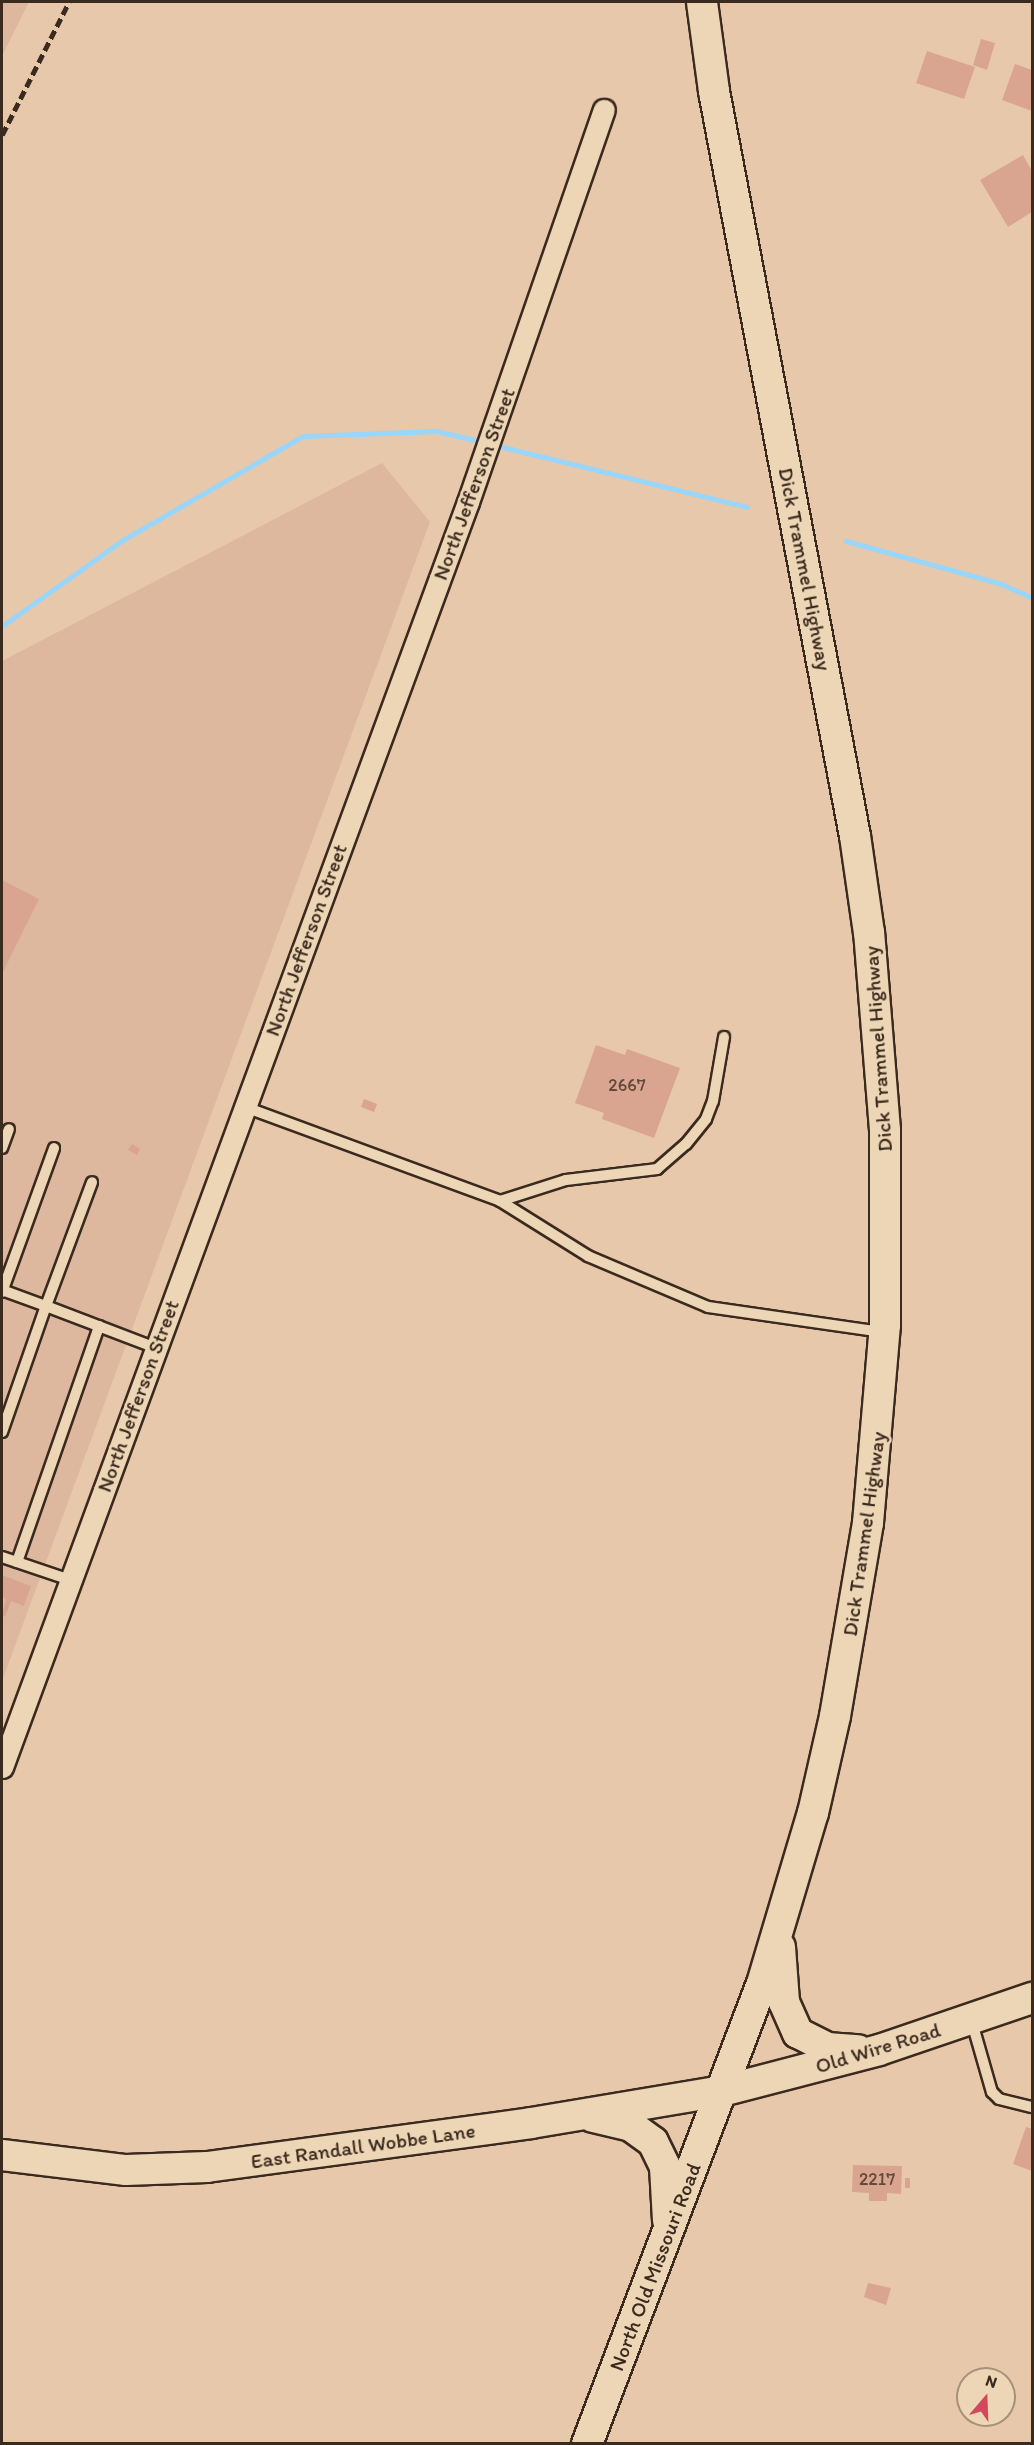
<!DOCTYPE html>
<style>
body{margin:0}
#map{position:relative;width:1034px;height:2445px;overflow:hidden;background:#e8c8ab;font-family:Itim,sans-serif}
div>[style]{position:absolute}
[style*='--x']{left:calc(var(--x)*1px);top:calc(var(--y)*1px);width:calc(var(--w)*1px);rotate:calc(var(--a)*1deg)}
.built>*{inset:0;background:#ddb89e}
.stream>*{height:5px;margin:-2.5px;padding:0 2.5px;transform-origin:2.5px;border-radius:2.5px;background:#9ad5fa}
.building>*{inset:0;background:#daa590}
.roads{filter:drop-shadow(2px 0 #3b2a1e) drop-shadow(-2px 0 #3b2a1e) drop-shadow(0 2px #3b2a1e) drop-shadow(0 -2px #3b2a1e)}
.lane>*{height:10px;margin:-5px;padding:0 5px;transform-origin:5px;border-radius:5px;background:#edd6b6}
.street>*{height:21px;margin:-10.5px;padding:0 10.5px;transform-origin:10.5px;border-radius:10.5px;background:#edd6b6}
.secondary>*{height:30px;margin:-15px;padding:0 15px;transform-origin:15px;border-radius:15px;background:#edd6b6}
.rail>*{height:4.5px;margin-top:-2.25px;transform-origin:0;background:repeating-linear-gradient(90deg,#3b2a1e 0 9px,transparent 0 13.5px)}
span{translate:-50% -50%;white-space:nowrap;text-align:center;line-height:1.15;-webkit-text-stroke:5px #edd6b6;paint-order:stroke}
.number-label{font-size:18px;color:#63493a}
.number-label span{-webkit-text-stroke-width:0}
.street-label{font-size:21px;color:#3b2a1e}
.frame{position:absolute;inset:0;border:3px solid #3b2a1e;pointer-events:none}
.north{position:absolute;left:956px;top:2367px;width:60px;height:60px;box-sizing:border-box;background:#edd6b6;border:2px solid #a69179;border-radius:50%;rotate:19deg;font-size:16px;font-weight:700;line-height:24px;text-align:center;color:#3b2a1e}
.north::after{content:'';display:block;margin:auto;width:21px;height:27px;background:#d1495b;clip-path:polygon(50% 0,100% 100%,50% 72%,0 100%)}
</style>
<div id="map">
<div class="built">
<i style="clip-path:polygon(2px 2px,29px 2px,2px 56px)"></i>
<i style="clip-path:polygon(382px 463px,430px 522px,2px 1681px,2px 661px)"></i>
</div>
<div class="stream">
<i style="--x:503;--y:447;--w:251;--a:13.8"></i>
<i style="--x:846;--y:541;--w:159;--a:15.4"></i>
<i style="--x:999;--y:583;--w:36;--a:24"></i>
<i style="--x:2;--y:626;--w:146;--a:-35.5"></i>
<i style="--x:121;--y:541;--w:210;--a:-30"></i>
<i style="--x:303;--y:436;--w:133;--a:-2.2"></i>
<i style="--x:436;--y:431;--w:39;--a:13"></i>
</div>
<div class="building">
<i style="clip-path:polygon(981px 39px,995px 43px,987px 70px,973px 65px)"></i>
<i style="clip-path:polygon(927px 51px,975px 67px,964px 99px,916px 83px)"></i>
<i style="clip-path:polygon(1015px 64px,1032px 70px,1032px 111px,1002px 100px)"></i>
<i style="clip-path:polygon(1023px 155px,1032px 171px,1032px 212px,1008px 227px,980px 180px)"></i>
<i style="clip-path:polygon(2px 880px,39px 899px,2px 974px)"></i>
<i style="clip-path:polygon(596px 1045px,625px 1055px,627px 1049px,680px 1068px,654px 1138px,602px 1119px,604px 1113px,575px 1103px)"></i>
<i style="clip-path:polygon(364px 1099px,377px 1104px,374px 1112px,361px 1107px)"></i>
<i style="clip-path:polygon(132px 1144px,140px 1149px,137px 1155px,128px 1150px)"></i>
<i style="clip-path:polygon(2px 1575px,31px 1586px,24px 1606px,11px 1601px,5px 1617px,2px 1615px,6px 1599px,2px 1597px)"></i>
<i style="clip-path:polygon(1026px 2127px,1032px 2129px,1032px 2171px,1013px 2164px)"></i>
<i style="clip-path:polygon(853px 2165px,902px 2166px,901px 2194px,887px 2193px,887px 2201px,869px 2201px,869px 2193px,852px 2192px)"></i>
<i style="clip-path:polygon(905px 2178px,910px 2178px,910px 2188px,905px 2188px)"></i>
<i style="clip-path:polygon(868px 2283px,891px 2288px,886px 2305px,864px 2297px)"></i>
</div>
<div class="roads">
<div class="lane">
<i style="--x:245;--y:1107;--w:272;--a:20.2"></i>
<i style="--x:500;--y:1201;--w:69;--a:-17.7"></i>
<i style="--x:566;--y:1180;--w:92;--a:-6.9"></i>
<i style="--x:657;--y:1169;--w:38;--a:-41"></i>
<i style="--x:686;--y:1144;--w:32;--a:-51"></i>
<i style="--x:706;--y:1119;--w:19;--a:-69"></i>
<i style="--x:713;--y:1101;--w:65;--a:-80.2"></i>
<i style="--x:2;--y:1148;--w:20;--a:-70"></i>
<i style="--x:500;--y:1201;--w:104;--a:32"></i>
<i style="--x:588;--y:1256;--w:130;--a:23"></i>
<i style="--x:708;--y:1307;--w:175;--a:8.2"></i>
<i style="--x:2;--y:1290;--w:47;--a:20"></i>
<i style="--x:46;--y:1306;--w:132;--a:-69.6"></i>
<i style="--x:2;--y:1292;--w:153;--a:-70.1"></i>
<i style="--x:2;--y:1432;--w:133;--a:-70.8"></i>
<i style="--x:46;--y:1306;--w:118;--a:20.9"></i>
<i style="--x:2;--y:1557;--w:72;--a:18.7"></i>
<i style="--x:17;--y:1562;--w:250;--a:-70.8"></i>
<i style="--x:971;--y:2019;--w:76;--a:74"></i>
<i style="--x:992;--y:2092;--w:10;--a:45"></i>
<i style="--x:999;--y:2099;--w:34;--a:14"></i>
</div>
<div class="street">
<i style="--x:2;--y:1767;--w:1348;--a:-69.78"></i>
<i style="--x:468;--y:502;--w:415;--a:-70.9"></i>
</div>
<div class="secondary">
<i style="--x:780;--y:1947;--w:55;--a:85.8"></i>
<i style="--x:784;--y:2002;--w:34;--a:66"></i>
<i style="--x:798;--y:2033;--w:33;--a:27"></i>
<i style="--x:827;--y:2048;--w:31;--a:4"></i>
<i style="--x:593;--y:2117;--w:39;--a:13"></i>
<i style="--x:631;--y:2126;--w:27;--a:36"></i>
<i style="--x:653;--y:2142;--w:28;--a:64"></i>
<i style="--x:665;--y:2167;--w:53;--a:86.8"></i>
<i style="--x:2;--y:2155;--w:125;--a:6.9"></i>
<i style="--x:126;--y:2170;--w:81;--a:-2.1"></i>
<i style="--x:207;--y:2167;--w:327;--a:-7.7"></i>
<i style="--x:531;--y:2123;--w:194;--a:-9.5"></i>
<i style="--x:722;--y:2091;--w:162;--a:-14.6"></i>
<i style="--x:879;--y:2050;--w:162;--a:-18.8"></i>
<i style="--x:587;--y:2444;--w:489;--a:-69.2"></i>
<i style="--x:761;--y:1987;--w:182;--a:-73.4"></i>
<i style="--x:813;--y:1813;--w:99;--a:-77.2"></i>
<i style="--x:835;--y:1716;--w:196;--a:-80.3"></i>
<i style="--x:868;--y:1523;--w:199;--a:-85.1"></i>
<i style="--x:885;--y:1325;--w:195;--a:-90"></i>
<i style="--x:885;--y:1130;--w:198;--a:-94.6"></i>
<i style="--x:869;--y:933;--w:98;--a:-98.2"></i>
<i style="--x:855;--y:836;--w:758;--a:-100.72"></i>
<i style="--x:714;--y:91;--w:90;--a:-97.7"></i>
</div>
</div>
<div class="rail">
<i style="--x:2;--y:135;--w:149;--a:-63.3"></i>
</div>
<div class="number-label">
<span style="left:627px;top:1085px">2667</span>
<span style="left:877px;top:2179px">2217</span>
</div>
<div class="street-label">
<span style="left:474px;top:484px;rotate:-70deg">North Jefferson Street</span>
<span style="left:805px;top:569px;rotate:79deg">Dick Trammel Highway</span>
<span style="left:306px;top:940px;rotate:-70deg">North Jefferson Street</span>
<span style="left:878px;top:1049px;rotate:-94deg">Dick Trammel Highway</span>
<span style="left:138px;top:1396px;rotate:-70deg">North Jefferson Street</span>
<span style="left:864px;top:1534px;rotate:-82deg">Dick Trammel Highway</span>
<span style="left:878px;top:2048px;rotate:-17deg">Old Wire Road</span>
<span style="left:363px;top:2146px;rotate:-8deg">East Randall Wobbe Lane</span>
<span style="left:655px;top:2267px;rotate:-69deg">North Old Missouri Road</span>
</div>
<div class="frame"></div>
<div class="north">N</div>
</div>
